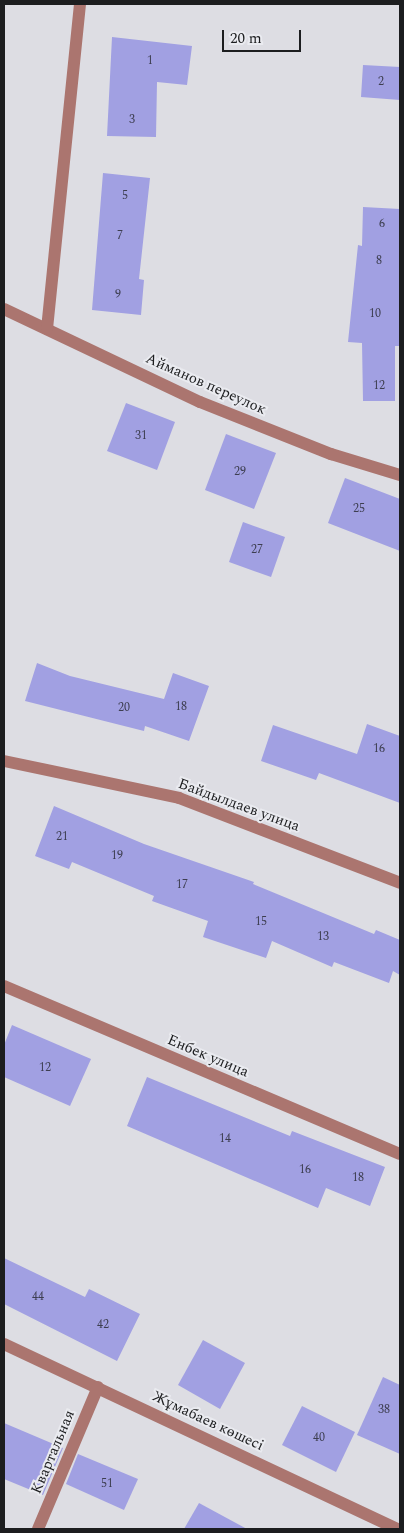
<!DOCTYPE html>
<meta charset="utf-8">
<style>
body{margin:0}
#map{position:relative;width:404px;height:1533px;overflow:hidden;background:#dddde3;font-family:Spectral,serif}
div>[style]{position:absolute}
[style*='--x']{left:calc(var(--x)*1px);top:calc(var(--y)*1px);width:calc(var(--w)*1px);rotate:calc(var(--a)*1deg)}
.building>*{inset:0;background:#a1a0e2}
.minor>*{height:12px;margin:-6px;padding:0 6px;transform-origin:6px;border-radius:6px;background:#ab756f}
span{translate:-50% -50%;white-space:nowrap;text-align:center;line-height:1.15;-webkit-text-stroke:4px #eaebf0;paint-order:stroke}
.number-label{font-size:12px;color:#3d3e50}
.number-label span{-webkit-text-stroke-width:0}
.street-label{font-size:15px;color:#1c1d1f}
.frame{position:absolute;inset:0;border:5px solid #1c1d1f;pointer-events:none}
.scale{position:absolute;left:222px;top:30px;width:79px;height:22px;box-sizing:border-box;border:2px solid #1c1d1f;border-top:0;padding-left:6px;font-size:15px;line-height:18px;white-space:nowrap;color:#1c1d1f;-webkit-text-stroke:4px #eaebf0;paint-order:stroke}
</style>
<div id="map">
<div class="building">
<i style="clip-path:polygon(112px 37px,192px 46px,187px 85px,157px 82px,156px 137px,107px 136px)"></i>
<i style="clip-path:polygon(363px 65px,400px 67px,400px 100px,361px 97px)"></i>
<i style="clip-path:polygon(103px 173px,150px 178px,139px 279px,144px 280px,141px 315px,92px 310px)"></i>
<i style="clip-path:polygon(363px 207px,400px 209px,400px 325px,399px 346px,395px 346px,395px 401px,363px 401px,362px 343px,348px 342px,358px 245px,362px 246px)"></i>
<i style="clip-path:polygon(126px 403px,175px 422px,157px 470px,107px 451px)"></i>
<i style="clip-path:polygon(226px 434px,276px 453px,254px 509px,205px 490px)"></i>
<i style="clip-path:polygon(345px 478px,400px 499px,400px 551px,328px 523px)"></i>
<i style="clip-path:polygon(243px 522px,285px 537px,271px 577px,229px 562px)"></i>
<i style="clip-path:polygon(37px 663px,70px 676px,164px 699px,173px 673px,209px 686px,189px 741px,145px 726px,144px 731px,25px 701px)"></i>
<i style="clip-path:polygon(367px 724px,400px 736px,400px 803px,319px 773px,316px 780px,261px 761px,273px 725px,357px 754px)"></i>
<i style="clip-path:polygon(54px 806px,144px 844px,254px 882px,253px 884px,374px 934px,376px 930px,400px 940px,400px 975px,393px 971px,389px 983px,334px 962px,332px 967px,272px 941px,266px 958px,203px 937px,208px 921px,152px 901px,154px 896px,72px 862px,69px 869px,35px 856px)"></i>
<i style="clip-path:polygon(12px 1025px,91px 1059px,70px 1106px,4px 1077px,4px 1045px)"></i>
<i style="clip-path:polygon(147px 1077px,290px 1136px,292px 1131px,385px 1167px,370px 1206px,326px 1188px,318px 1208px,127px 1126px)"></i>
<i style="clip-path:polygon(4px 1258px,85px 1297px,89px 1289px,140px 1314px,117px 1361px,4px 1304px)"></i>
<i style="clip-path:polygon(203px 1340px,245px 1363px,220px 1409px,178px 1385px)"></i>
<i style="clip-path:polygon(383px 1377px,400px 1385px,400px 1454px,357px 1435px)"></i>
<i style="clip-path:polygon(302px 1406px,355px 1432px,336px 1472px,282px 1445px)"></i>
<i style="clip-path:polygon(4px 1423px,63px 1448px,43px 1495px,4px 1479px)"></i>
<i style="clip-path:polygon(78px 1454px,138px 1479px,124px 1510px,66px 1484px)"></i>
<i style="clip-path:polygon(199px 1503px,247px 1529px,184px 1529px)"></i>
</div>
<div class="minor">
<i style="--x:4;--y:309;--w:217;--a:25.4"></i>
<i style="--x:200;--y:402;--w:141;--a:21.7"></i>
<i style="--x:331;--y:454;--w:72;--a:16.9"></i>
<i style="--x:47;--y:329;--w:327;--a:-84.2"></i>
<i style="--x:4;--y:761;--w:179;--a:11.9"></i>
<i style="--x:179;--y:798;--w:237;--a:21"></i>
<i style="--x:4;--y:986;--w:430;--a:23"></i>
<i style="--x:4;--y:1344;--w:434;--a:25.2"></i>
<i style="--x:38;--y:1529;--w:154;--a:-67.1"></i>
</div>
<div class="number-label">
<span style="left:150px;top:61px">1</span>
<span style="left:381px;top:82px">2</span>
<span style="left:132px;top:120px">3</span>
<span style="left:125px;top:196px">5</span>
<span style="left:382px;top:224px">6</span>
<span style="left:120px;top:236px">7</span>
<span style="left:379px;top:261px">8</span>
<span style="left:118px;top:295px">9</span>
<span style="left:375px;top:314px">10</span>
<span style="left:379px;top:386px">12</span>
<span style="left:141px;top:436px">31</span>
<span style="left:240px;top:472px">29</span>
<span style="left:359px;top:509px">25</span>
<span style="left:257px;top:550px">27</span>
<span style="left:181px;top:707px">18</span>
<span style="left:124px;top:708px">20</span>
<span style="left:379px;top:749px">16</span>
<span style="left:62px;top:837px">21</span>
<span style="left:117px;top:856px">19</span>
<span style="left:182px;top:885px">17</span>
<span style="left:261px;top:922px">15</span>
<span style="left:323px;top:937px">13</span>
<span style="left:45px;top:1068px">12</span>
<span style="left:225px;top:1139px">14</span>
<span style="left:305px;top:1170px">16</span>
<span style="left:358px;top:1178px">18</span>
<span style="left:38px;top:1297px">44</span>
<span style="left:103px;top:1325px">42</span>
<span style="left:384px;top:1410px">38</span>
<span style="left:319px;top:1438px">40</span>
<span style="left:107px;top:1484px">51</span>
</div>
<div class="street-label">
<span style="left:206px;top:384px;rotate:24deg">Айманов переулок</span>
<span style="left:239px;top:805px;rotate:20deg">Байдылдаев улица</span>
<span style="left:208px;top:1056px;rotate:23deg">Енбек улица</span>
<span style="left:208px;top:1421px;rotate:25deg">Жұмабаев көшесі</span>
<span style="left:53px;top:1452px;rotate:-67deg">Квартальная</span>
</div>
<div class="frame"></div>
<div class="scale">20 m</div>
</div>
